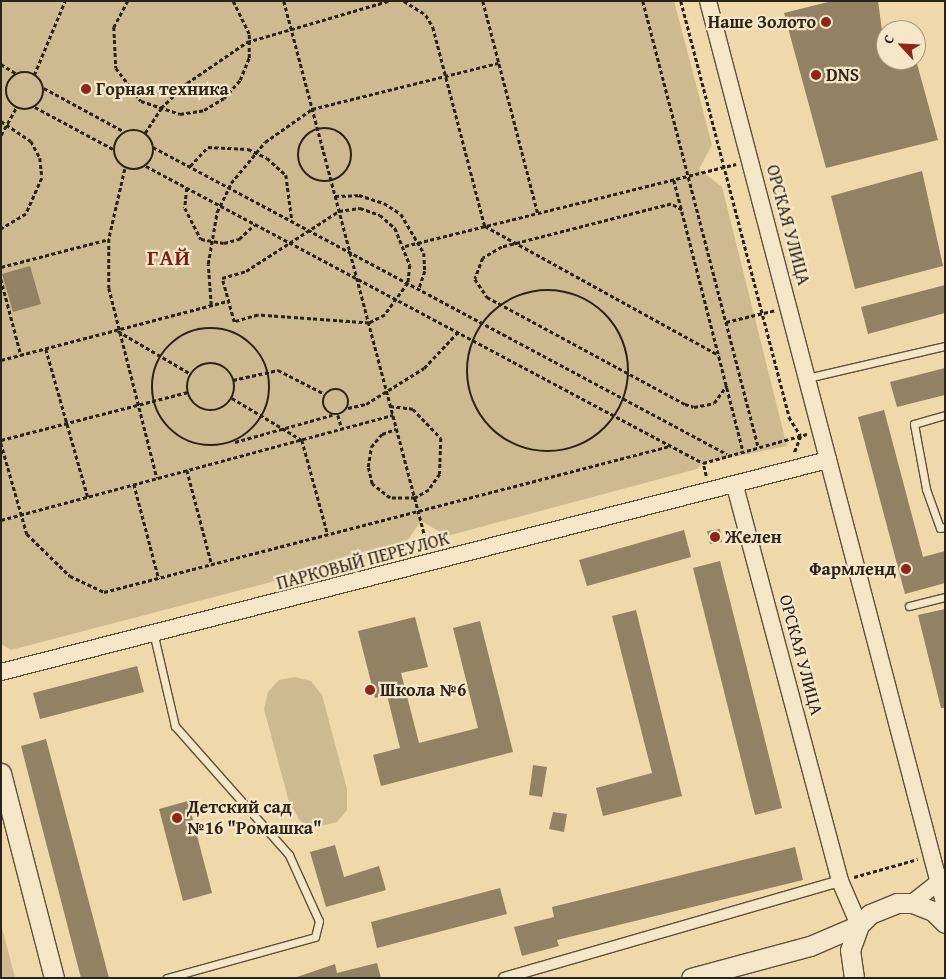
<!DOCTYPE html>
<meta charset="utf-8">
<style>
body{margin:0}
#map{position:relative;width:946px;height:979px;overflow:hidden;background:#efd9aa;font-family:"Gentium Book Plus",serif}
div>[style]{position:absolute}
[style*='--x']{left:calc(var(--x)*1px);top:calc(var(--y)*1px);width:calc(var(--w)*1px);rotate:calc(var(--a)*1deg)}
.green>*{inset:0;background:#ceba91}
.building>*{inset:0;background:#928163}
.path>*{height:2.5px;margin-top:-1.25px;transform-origin:0;background:repeating-linear-gradient(90deg,#2d2216 0 4px,transparent 0 6.5px)}
.path>.ring{margin:-1.25px;padding:0;box-sizing:content-box;background:none;border:2.5px solid #2d2216;border-radius:50%}
.roads{filter:drop-shadow(1px 0 #5e503b) drop-shadow(-1px 0 #5e503b) drop-shadow(0 1px #5e503b) drop-shadow(0 -1px #5e503b)}
.service>*{height:7px;margin:-3.5px;padding:0 3.5px;transform-origin:3.5px;border-radius:3.5px;background:#f5e6c8}
.pedestrian>*{height:10px;margin:-5px;padding:0 5px;transform-origin:5px;border-radius:5px;background:#f5e6c8}
.tertiary>*{height:16px;margin:-8px;padding:0 8px;transform-origin:8px;border-radius:8px;background:#f5e6c8}
.secondary>*{height:19px;margin:-9.5px;padding:0 9.5px;transform-origin:9.5px;border-radius:9.5px;background:#f5e6c8}
.dots>*{width:14px;height:14px;translate:-50% -50%;box-sizing:border-box;border:2px solid #f5e6c8;border-radius:50%}
span{translate:-50% -50%;white-space:nowrap;text-align:center;line-height:1.15;-webkit-text-stroke:4.5px #f5e6c8;paint-order:stroke}
.poi-label{font-size:18px;color:#2d2216;font-weight:700}
.right{translate:-100% -50%;text-align:right}
.left{translate:0 -50%;text-align:left}
.street-label{font-size:18px;color:#2d2216}
.district-label{font-size:22px;color:#7a1f14;font-weight:700;letter-spacing:1px}
.frame{position:absolute;inset:0;border:2px solid #2d2216;pointer-events:none}
.north{position:absolute;left:876px;top:20px;width:50px;height:50px;box-sizing:border-box;background:#f5e6c8;border:1px solid #a59881;border-radius:50%;rotate:295deg;font-size:14px;font-weight:700;line-height:20px;text-align:center;color:#2d2216}
.north::after{content:'';display:block;margin:auto;width:18px;height:22px;background:#8f2418;clip-path:polygon(50% 0,100% 100%,50% 72%,0 100%)}
</style>
<div id="map">
<div class="green">
<i style="clip-path:polygon(1px 1px,674px 1px,712px 145px,699px 169px,722px 187px,787px 446px,703px 463px,697px 469px,447px 536px,421px 521px,402px 548px,11px 650px,1px 644px)"></i>
<i style="clip-path:polygon(295px 677px,311px 681px,322px 695px,347px 789px,347px 810px,337px 822px,317px 827px,300px 821px,289px 802px,264px 709px,268px 692px,279px 680px)"></i>
<i style="clip-path:polygon(1px 924px,15px 978px,1px 978px)"></i>
</div>
<div class="building">
<i style="clip-path:polygon(832px 1px,878px 1px,886px 60px,916px 60px,938px 140px,826px 168px,784px 13px)"></i>
<i style="clip-path:polygon(922px 171px,943px 266px,855px 289px,831px 196px)"></i>
<i style="clip-path:polygon(30px 266px,41px 304px,13px 312px,2px 274px)"></i>
<i style="clip-path:polygon(945px 285px,945px 313px,868px 334px,861px 307px)"></i>
<i style="clip-path:polygon(945px 368px,945px 395px,897px 407px,890px 382px)"></i>
<i style="clip-path:polygon(884px 410px,923px 557px,945px 551px,945px 583px,905px 594px,858px 417px)"></i>
<i style="clip-path:polygon(720px 529px,722px 542px,710px 544px,707px 531px)"></i>
<i style="clip-path:polygon(684px 530px,691px 557px,587px 586px,579px 560px)"></i>
<i style="clip-path:polygon(720px 561px,782px 808px,755px 815px,693px 568px)"></i>
<i style="clip-path:polygon(945px 609px,945px 708px,941px 708px,918px 615px)"></i>
<i style="clip-path:polygon(636px 610px,682px 796px,603px 816px,596px 788px,652px 773px,612px 616px)"></i>
<i style="clip-path:polygon(415px 617px,428px 667px,401px 673px,419px 743px,478px 728px,453px 628px,480px 621px,513px 752px,381px 786px,373px 755px,400px 748px,387px 695px,375px 698px,358px 631px)"></i>
<i style="clip-path:polygon(137px 666px,144px 692px,40px 719px,33px 693px)"></i>
<i style="clip-path:polygon(46px 739px,109px 978px,81px 978px,21px 746px)"></i>
<i style="clip-path:polygon(533px 765px,547px 767px,542px 797px,529px 795px)"></i>
<i style="clip-path:polygon(188px 801px,212px 893px,183px 901px,159px 809px)"></i>
<i style="clip-path:polygon(553px 812px,567px 814px,564px 832px,549px 829px)"></i>
<i style="clip-path:polygon(335px 845px,344px 877px,379px 866px,386px 890px,326px 907px,310px 852px)"></i>
<i style="clip-path:polygon(795px 847px,803px 880px,557px 940px,559px 946px,522px 956px,514px 927px,554px 917px,552px 907px)"></i>
<i style="clip-path:polygon(500px 888px,507px 914px,377px 948px,371px 922px)"></i>
<i style="clip-path:polygon(377px 963px,381px 978px,294px 978px,335px 964px,337px 973px)"></i>
</div>
<div class="path">
<i style="--x:128;--y:1;--w:30;--a:118"></i>
<i style="--x:114;--y:27;--w:41;--a:87.2"></i>
<i style="--x:116;--y:68;--w:41;--a:52.9"></i>
<i style="--x:141;--y:101;--w:41;--a:18.4"></i>
<i style="--x:180;--y:114;--w:24;--a:-9"></i>
<i style="--x:204;--y:110;--w:23;--a:-31"></i>
<i style="--x:224;--y:98;--w:24;--a:-48"></i>
<i style="--x:240;--y:80;--w:24;--a:-68"></i>
<i style="--x:249;--y:58;--w:24;--a:-90"></i>
<i style="--x:249;--y:34;--w:37;--a:-116"></i>
<i style="--x:284;--y:1;--w:566;--a:75.25"></i>
<i style="--x:483;--y:1;--w:220;--a:75.5"></i>
<i style="--x:643;--y:1;--w:460;--a:75.5"></i>
<i style="--x:681;--y:1;--w:430;--a:75.4"></i>
<i style="--x:789;--y:417;--w:22;--a:58"></i>
<i style="--x:801;--y:436;--w:19;--a:111"></i>
<i style="--x:1;--y:64;--w:19;--a:32"></i>
<i class="ring" style="left:6px;top:72px;width:35.5px;height:35.5px"></i>
<i style="--x:34;--y:75;--w:80;--a:-67.3"></i>
<i style="--x:44;--y:88;--w:92;--a:28.5"></i>
<i style="--x:35;--y:107;--w:89;--a:28.3"></i>
<i style="--x:1;--y:121;--w:36;--a:34"></i>
<i style="--x:31;--y:141;--w:19;--a:62"></i>
<i style="--x:40;--y:158;--w:20;--a:84"></i>
<i style="--x:42;--y:178;--w:39;--a:114"></i>
<i style="--x:26;--y:214;--w:29;--a:149"></i>
<i class="ring" style="left:298px;top:128px;width:51.5px;height:51.5px"></i>
<i class="ring" style="left:114px;top:130px;width:37.5px;height:37.5px"></i>
<i style="--x:145;--y:133;--w:30;--a:-57"></i>
<i style="--x:161;--y:108;--w:36;--a:-44"></i>
<i style="--x:187;--y:83;--w:73;--a:-34.3"></i>
<i style="--x:247;--y:42;--w:147;--a:-16.2"></i>
<i style="--x:388;--y:1;--w:16;--a:0"></i>
<i style="--x:404;--y:1;--w:26;--a:32"></i>
<i style="--x:426;--y:15;--w:14;--a:60"></i>
<i style="--x:433;--y:27;--w:206;--a:75.4"></i>
<i style="--x:485;--y:226;--w:267;--a:28.9"></i>
<i style="--x:1;--y:135;--w:31;--a:-61"></i>
<i style="--x:153;--y:147;--w:651;--a:28.14"></i>
<i style="--x:146;--y:166;--w:631;--a:28.07"></i>
<i style="--x:190;--y:166;--w:26;--a:-47"></i>
<i style="--x:208;--y:147;--w:40;--a:2.9"></i>
<i style="--x:248;--y:149;--w:21;--a:25"></i>
<i style="--x:267;--y:158;--w:25;--a:42"></i>
<i style="--x:286;--y:175;--w:45;--a:82.4"></i>
<i style="--x:125;--y:169;--w:72;--a:102.9"></i>
<i style="--x:109;--y:239;--w:49;--a:90"></i>
<i style="--x:109;--y:288;--w:196;--a:75.8"></i>
<i style="--x:674;--y:180;--w:279;--a:75.7"></i>
<i style="--x:187;--y:188;--w:20;--a:96"></i>
<i style="--x:185;--y:208;--w:35;--a:63"></i>
<i style="--x:201;--y:239;--w:23;--a:10"></i>
<i style="--x:224;--y:243;--w:16;--a:-15"></i>
<i style="--x:239;--y:239;--w:21;--a:-43"></i>
<i style="--x:335;--y:196;--w:24;--a:-2"></i>
<i style="--x:359;--y:195;--w:26;--a:18"></i>
<i style="--x:384;--y:203;--w:20;--a:33"></i>
<i style="--x:401;--y:214;--w:45;--a:59.5"></i>
<i style="--x:424;--y:253;--w:18;--a:87"></i>
<i style="--x:425;--y:271;--w:19;--a:108"></i>
<i style="--x:360;--y:208;--w:21;--a:19"></i>
<i style="--x:380;--y:215;--w:20;--a:41"></i>
<i style="--x:395;--y:228;--w:40;--a:68"></i>
<i style="--x:410;--y:265;--w:18;--a:96"></i>
<i style="--x:408;--y:283;--w:39;--a:126"></i>
<i style="--x:385;--y:315;--w:18;--a:153"></i>
<i style="--x:369;--y:323;--w:111;--a:-175.9"></i>
<i style="--x:258;--y:315;--w:25;--a:164"></i>
<i style="--x:234;--y:322;--w:46;--a:-105.3"></i>
<i style="--x:222;--y:278;--w:25;--a:-16"></i>
<i style="--x:246;--y:271;--w:111;--a:-32.8"></i>
<i style="--x:339;--y:211;--w:21;--a:-8"></i>
<i style="--x:682;--y:210;--w:13;--a:-151"></i>
<i style="--x:671;--y:204;--w:174;--a:165.7"></i>
<i style="--x:502;--y:247;--w:22;--a:150"></i>
<i style="--x:483;--y:258;--w:22;--a:111"></i>
<i style="--x:475;--y:279;--w:22;--a:56"></i>
<i style="--x:487;--y:297;--w:225;--a:28.4"></i>
<i style="--x:685;--y:404;--w:9;--a:18"></i>
<i style="--x:694;--y:407;--w:20;--a:-11"></i>
<i style="--x:714;--y:403;--w:22;--a:-54"></i>
<i style="--x:405;--y:246;--w:341;--a:-13.9"></i>
<i style="--x:1;--y:267;--w:112;--a:-14.5"></i>
<i style="--x:1;--y:279;--w:79;--a:75.3"></i>
<i class="ring" style="left:467px;top:290px;width:159.5px;height:159.5px"></i>
<i style="--x:211;--y:305;--w:41;--a:-94.2"></i>
<i style="--x:208;--y:264;--w:53;--a:-80.2"></i>
<i style="--x:217;--y:212;--w:32;--a:-64"></i>
<i style="--x:231;--y:183;--w:53;--a:-50.3"></i>
<i style="--x:265;--y:142;--w:57;--a:-35.1"></i>
<i style="--x:312;--y:109;--w:192;--a:-13.9"></i>
<i style="--x:726;--y:322;--w:51;--a:-13.5"></i>
<i class="ring" style="left:152px;top:328px;width:115.5px;height:115.5px"></i>
<i style="--x:118;--y:331;--w:85;--a:30.5"></i>
<i style="--x:46;--y:349;--w:154;--a:74.2"></i>
<i style="--x:1;--y:360;--w:235;--a:-14.6"></i>
<i class="ring" style="left:187px;top:363px;width:45.5px;height:45.5px"></i>
<i style="--x:233;--y:380;--w:46;--a:-12.5"></i>
<i style="--x:278;--y:370;--w:53;--a:27.1"></i>
<i class="ring" style="left:323px;top:389px;width:23.5px;height:23.5px"></i>
<i style="--x:232;--y:398;--w:82;--a:31"></i>
<i style="--x:302;--y:440;--w:98;--a:74.7"></i>
<i style="--x:390;--y:406;--w:23;--a:7"></i>
<i style="--x:413;--y:409;--w:40;--a:46"></i>
<i style="--x:441;--y:438;--w:36;--a:92"></i>
<i style="--x:440;--y:474;--w:19;--a:125"></i>
<i style="--x:429;--y:490;--w:16;--a:150"></i>
<i style="--x:415;--y:498;--w:25;--a:180"></i>
<i style="--x:390;--y:498;--w:23;--a:-142"></i>
<i style="--x:372;--y:484;--w:17;--a:-103"></i>
<i style="--x:368;--y:467;--w:20;--a:-81"></i>
<i style="--x:371;--y:447;--w:17;--a:-50"></i>
<i style="--x:382;--y:434;--w:15;--a:-20"></i>
<i style="--x:348;--y:408;--w:18;--a:-13"></i>
<i style="--x:366;--y:404;--w:68;--a:-31.8"></i>
<i style="--x:424;--y:368;--w:50;--a:-46.6"></i>
<i style="--x:338;--y:415;--w:15;--a:74"></i>
<i style="--x:1;--y:440;--w:193;--a:-14.4"></i>
<i style="--x:235;--y:442;--w:101;--a:-15.6"></i>
<i style="--x:1;--y:443;--w:95;--a:74.1"></i>
<i style="--x:27;--y:534;--w:60;--a:44.3"></i>
<i style="--x:70;--y:576;--w:38;--a:25"></i>
<i style="--x:104;--y:592;--w:585;--a:-14.46"></i>
<i style="--x:187;--y:470;--w:98;--a:75.3"></i>
<i style="--x:706;--y:476;--w:13;--a:-103"></i>
<i style="--x:703;--y:463;--w:108;--a:-15.6"></i>
<i style="--x:134;--y:484;--w:98;--a:75.3"></i>
<i style="--x:1;--y:520;--w:406;--a:-15"></i>
<i style="--x:854;--y:877;--w:66;--a:-15.7"></i>
</div>
<div class="roads">
<div class="service">
<i style="--x:807;--y:378;--w:142;--a:-13.1"></i>
<i style="--x:945;--y:415;--w:32;--a:164"></i>
<i style="--x:914;--y:424;--w:66;--a:79.5"></i>
<i style="--x:926;--y:489;--w:41;--a:70.3"></i>
<i style="--x:940;--y:528;--w:5;--a:-11"></i>
<i style="--x:909;--y:606;--w:37;--a:-14"></i>
<i style="--x:154;--y:636;--w:92;--a:76.9"></i>
<i style="--x:175;--y:726;--w:172;--a:48.5"></i>
<i style="--x:289;--y:855;--w:72;--a:65.6"></i>
<i style="--x:319;--y:921;--w:16;--a:104"></i>
<i style="--x:315;--y:937;--w:154;--a:164.5"></i>
</div>
<div class="pedestrian">
<i style="--x:504;--y:978;--w:350;--a:-16.1"></i>
</div>
<div class="tertiary">
<i style="--x:708;--y:1;--w:936;--a:75.33"></i>
<i style="--x:735;--y:486;--w:409;--a:75.1"></i>
<i style="--x:840;--y:881;--w:48;--a:66.6"></i>
<i style="--x:1;--y:672;--w:854;--a:-14.38"></i>
<i style="--x:912;--y:903;--w:42;--a:-38.2"></i>
</div>
<div class="secondary">
<i style="--x:1;--y:773;--w:212;--a:75.5"></i>
<i style="--x:691;--y:978;--w:123;--a:-15.1"></i>
<i style="--x:810;--y:946;--w:53;--a:-23.2"></i>
<i style="--x:854;--y:978;--w:28;--a:-98"></i>
<i style="--x:850;--y:950;--w:27;--a:-70"></i>
<i style="--x:859;--y:925;--w:16;--a:-45"></i>
<i style="--x:870;--y:914;--w:29;--a:-22"></i>
<i style="--x:897;--y:903;--w:15;--a:0"></i>
<i style="--x:912;--y:903;--w:22;--a:21"></i>
<i style="--x:933;--y:911;--w:17;--a:45"></i>
</div>
</div>
<div class="dots">
<i style="left:826px;top:22px;background:#8f2418"></i>
<i style="left:816px;top:75px;background:#8f2418"></i>
<i style="left:86px;top:89px;background:#8f2418"></i>
<i style="left:715px;top:537px;background:#8f2418"></i>
<i style="left:906px;top:569px;background:#8f2418"></i>
<i style="left:370px;top:690px;background:#8f2418"></i>
<i style="left:177px;top:818px;background:#8f2418"></i>
</div>
<div class="poi-label">
<span class="right" style="left:816px;top:22px">Наше Золото</span>
<span class="left" style="left:826px;top:75px">DNS</span>
<span class="left" style="left:96px;top:89px">Горная техника</span>
<span class="left" style="left:725px;top:537px">Желен</span>
<span class="right" style="left:896px;top:569px">Фармленд</span>
<span class="left" style="left:380px;top:690px">Школа №6</span>
<span class="left" style="left:187px;top:818px">Детский сад<br>№16 "Ромашка"</span>
</div>
<div class="street-label">
<span style="left:788px;top:225px;rotate:75deg">ОРСКАЯ УЛИЦА</span>
<span style="left:363px;top:561px;rotate:-15deg">ПАРКОВЫЙ ПЕРЕУЛОК</span>
<span style="left:801px;top:655px;rotate:75deg">ОРСКАЯ УЛИЦА</span>
</div>
<div class="district-label">
<span style="left:169px;top:258px">ГАЙ</span>
</div>
<div class="frame"></div>
<div class="north">С</div>
</div>
